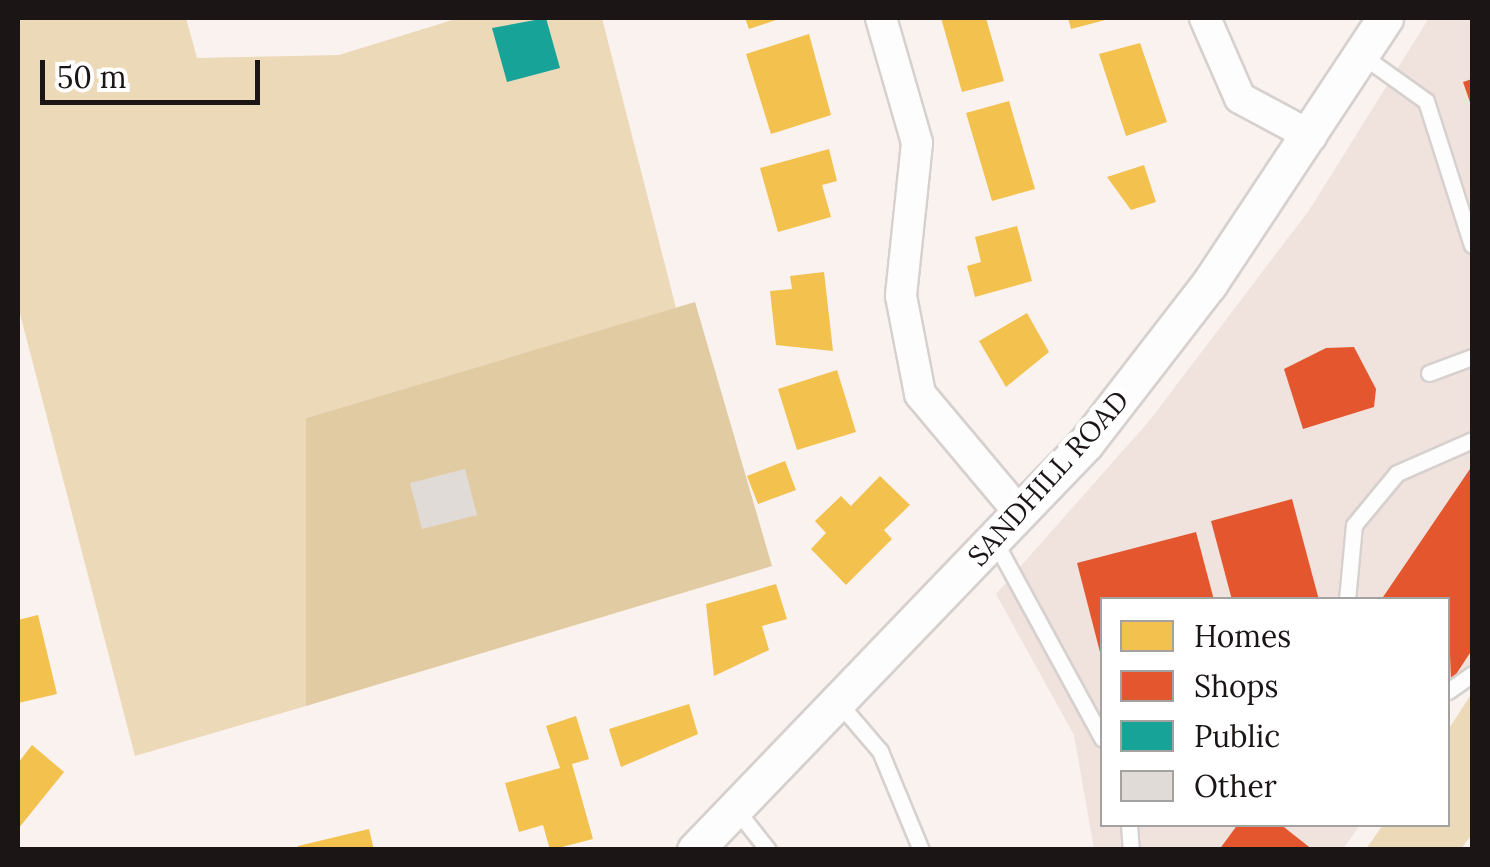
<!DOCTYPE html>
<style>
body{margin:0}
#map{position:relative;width:1490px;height:867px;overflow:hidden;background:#faf2ef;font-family:Lora,serif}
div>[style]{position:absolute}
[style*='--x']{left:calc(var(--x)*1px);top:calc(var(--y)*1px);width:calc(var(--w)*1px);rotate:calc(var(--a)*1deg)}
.built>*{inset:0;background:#f0e2dd}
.green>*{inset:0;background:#ecd9b8}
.forest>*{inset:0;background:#e1cba3}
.homes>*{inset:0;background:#f2c14e}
.shops>*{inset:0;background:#e4572e}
.public>*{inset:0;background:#17a398}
.building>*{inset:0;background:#e1dbd8}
.roads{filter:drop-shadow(2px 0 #d6d0ce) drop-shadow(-2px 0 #d6d0ce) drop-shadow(0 2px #d6d0ce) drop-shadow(0 -2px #d6d0ce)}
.service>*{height:15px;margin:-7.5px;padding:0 7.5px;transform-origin:7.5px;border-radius:7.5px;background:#fefdfd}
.minor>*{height:30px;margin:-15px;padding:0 15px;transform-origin:15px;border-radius:15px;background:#fefdfd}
.tertiary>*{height:35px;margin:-17.5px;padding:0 17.5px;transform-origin:17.5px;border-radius:17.5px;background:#fefdfd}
span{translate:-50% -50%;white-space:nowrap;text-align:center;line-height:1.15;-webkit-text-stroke:10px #fff;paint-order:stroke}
.street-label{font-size:28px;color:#1b1615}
.frame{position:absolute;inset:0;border:20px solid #1b1615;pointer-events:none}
.legend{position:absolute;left:1100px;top:597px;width:350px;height:230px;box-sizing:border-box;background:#fff;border:2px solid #a4a2a1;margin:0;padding:12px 18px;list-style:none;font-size:30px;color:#1b1615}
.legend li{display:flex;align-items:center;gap:20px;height:50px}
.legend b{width:50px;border:2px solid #a4a2a1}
.scale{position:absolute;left:40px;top:60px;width:220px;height:45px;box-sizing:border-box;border:5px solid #1b1615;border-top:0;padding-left:12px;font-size:30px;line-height:35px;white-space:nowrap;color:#1b1615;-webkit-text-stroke:8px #fff;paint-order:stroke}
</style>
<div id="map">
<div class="built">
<i style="clip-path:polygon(1429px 18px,1472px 18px,1472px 668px,1448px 703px,1448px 600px,1102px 600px,1102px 824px,1360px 825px,1343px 849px,1094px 849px,1074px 735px,996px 594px,1150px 420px,1310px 209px)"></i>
</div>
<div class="green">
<i style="clip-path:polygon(18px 18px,186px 18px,197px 58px,339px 55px,459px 18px,602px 18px,676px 308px,306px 418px,306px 706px,135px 756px,18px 306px)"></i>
<i style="clip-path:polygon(1472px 693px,1472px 834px,1461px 849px,1366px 849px,1383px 825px,1448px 824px,1448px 730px)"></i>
</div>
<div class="forest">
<i style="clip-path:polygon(695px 302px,772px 566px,306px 706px,306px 418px)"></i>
</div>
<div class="homes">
<i style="clip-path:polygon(745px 18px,782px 18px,749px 29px)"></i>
<i style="clip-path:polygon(941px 18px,986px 18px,1004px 81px,962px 92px)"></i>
<i style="clip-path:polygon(1068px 18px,1109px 18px,1109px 19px,1071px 29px)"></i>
<i style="clip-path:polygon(809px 34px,831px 115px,771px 134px,746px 54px)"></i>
<i style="clip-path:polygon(1140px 43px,1167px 122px,1126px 136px,1099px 54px)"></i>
<i style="clip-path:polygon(1009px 101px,1035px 189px,992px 201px,966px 113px)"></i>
<i style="clip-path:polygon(829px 149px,837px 181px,822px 185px,831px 217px,778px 232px,760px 168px)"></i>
<i style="clip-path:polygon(1144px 165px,1156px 202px,1131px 210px,1107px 177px)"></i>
<i style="clip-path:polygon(1017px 226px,1032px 281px,975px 297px,967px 266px,981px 262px,975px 237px)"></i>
<i style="clip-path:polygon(824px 272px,833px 351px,776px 345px,770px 291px,792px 289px,790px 276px)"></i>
<i style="clip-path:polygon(1027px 313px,1049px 352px,1006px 387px,979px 341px)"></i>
<i style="clip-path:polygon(837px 370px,856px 432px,797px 450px,778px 389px)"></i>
<i style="clip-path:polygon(785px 461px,796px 490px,758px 504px,747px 476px)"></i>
<i style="clip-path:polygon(880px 476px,910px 505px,884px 530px,892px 539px,846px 585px,811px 549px,826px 533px,815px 521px,841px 496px,851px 506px)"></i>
<i style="clip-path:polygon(776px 584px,787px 619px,762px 626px,769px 650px,714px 676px,706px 604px)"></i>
<i style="clip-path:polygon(38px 615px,57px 694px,18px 703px,18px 620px)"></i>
<i style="clip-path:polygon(689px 704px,698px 734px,621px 767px,609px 729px)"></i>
<i style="clip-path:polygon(576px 716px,589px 759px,572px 764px,593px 839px,550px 850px,543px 825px,519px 832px,505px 783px,560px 768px,546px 726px)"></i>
<i style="clip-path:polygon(32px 745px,64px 772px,18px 829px,18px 763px)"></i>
<i style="clip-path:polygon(369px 829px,374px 850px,299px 850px,298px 846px)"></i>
</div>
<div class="shops">
<i style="clip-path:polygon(1472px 79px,1472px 108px,1463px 82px)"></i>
<i style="clip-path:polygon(1354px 347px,1376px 389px,1374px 407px,1303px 429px,1284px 369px,1326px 348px)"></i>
<i style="clip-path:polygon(1472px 466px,1472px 650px,1451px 682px,1448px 600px,1381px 600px)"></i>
<i style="clip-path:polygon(1292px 499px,1319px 600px,1232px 600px,1211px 521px)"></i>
<i style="clip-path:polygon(1196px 532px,1214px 600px,1102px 600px,1101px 656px,1077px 563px)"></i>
<i style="clip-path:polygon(1238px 824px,1280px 824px,1313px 850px,1219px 850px)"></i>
</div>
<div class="public">
<i style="clip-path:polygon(546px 18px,560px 68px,507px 82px,492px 28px)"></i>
</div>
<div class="building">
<i style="clip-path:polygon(465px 469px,477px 515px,422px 529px,410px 483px)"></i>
</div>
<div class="roads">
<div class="service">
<i style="--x:1363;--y:56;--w:77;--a:35.5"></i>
<i style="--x:1426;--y:101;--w:151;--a:72.3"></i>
<i style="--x:1429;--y:373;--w:46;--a:-20.4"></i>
<i style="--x:994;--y:540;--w:226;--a:61.4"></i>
<i style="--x:1347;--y:600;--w:75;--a:-84.7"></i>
<i style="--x:1354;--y:525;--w:67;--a:-50.4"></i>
<i style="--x:1397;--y:473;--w:82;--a:-23.7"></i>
<i style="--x:1448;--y:691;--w:29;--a:-35"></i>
<i style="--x:838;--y:702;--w:65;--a:49.4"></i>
<i style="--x:880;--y:751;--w:107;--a:67.5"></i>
<i style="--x:735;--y:808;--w:53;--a:51.8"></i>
<i style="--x:1129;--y:824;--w:26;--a:86"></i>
</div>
<div class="minor">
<i style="--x:881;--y:18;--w:130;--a:73.9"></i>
<i style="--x:917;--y:143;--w:154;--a:96"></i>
<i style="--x:901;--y:296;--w:100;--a:79"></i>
<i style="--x:920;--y:394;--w:155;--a:50"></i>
<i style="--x:1205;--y:18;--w:87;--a:66.4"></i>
<i style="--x:1240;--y:98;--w:81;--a:28.2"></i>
</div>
<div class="tertiary">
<i style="--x:695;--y:850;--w:564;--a:-46.15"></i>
<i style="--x:1086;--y:443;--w:201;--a:-52.3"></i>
<i style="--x:1209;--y:284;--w:319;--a:-56.5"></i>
</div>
</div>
<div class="street-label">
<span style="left:1048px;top:478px;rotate:-48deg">SANDHILL ROAD</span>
</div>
<div class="frame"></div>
<ul class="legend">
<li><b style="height:28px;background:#f2c14e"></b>Homes</li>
<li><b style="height:28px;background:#e4572e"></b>Shops</li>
<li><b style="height:28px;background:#17a398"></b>Public</li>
<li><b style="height:28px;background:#e1dbd8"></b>Other</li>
</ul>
<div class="scale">50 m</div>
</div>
